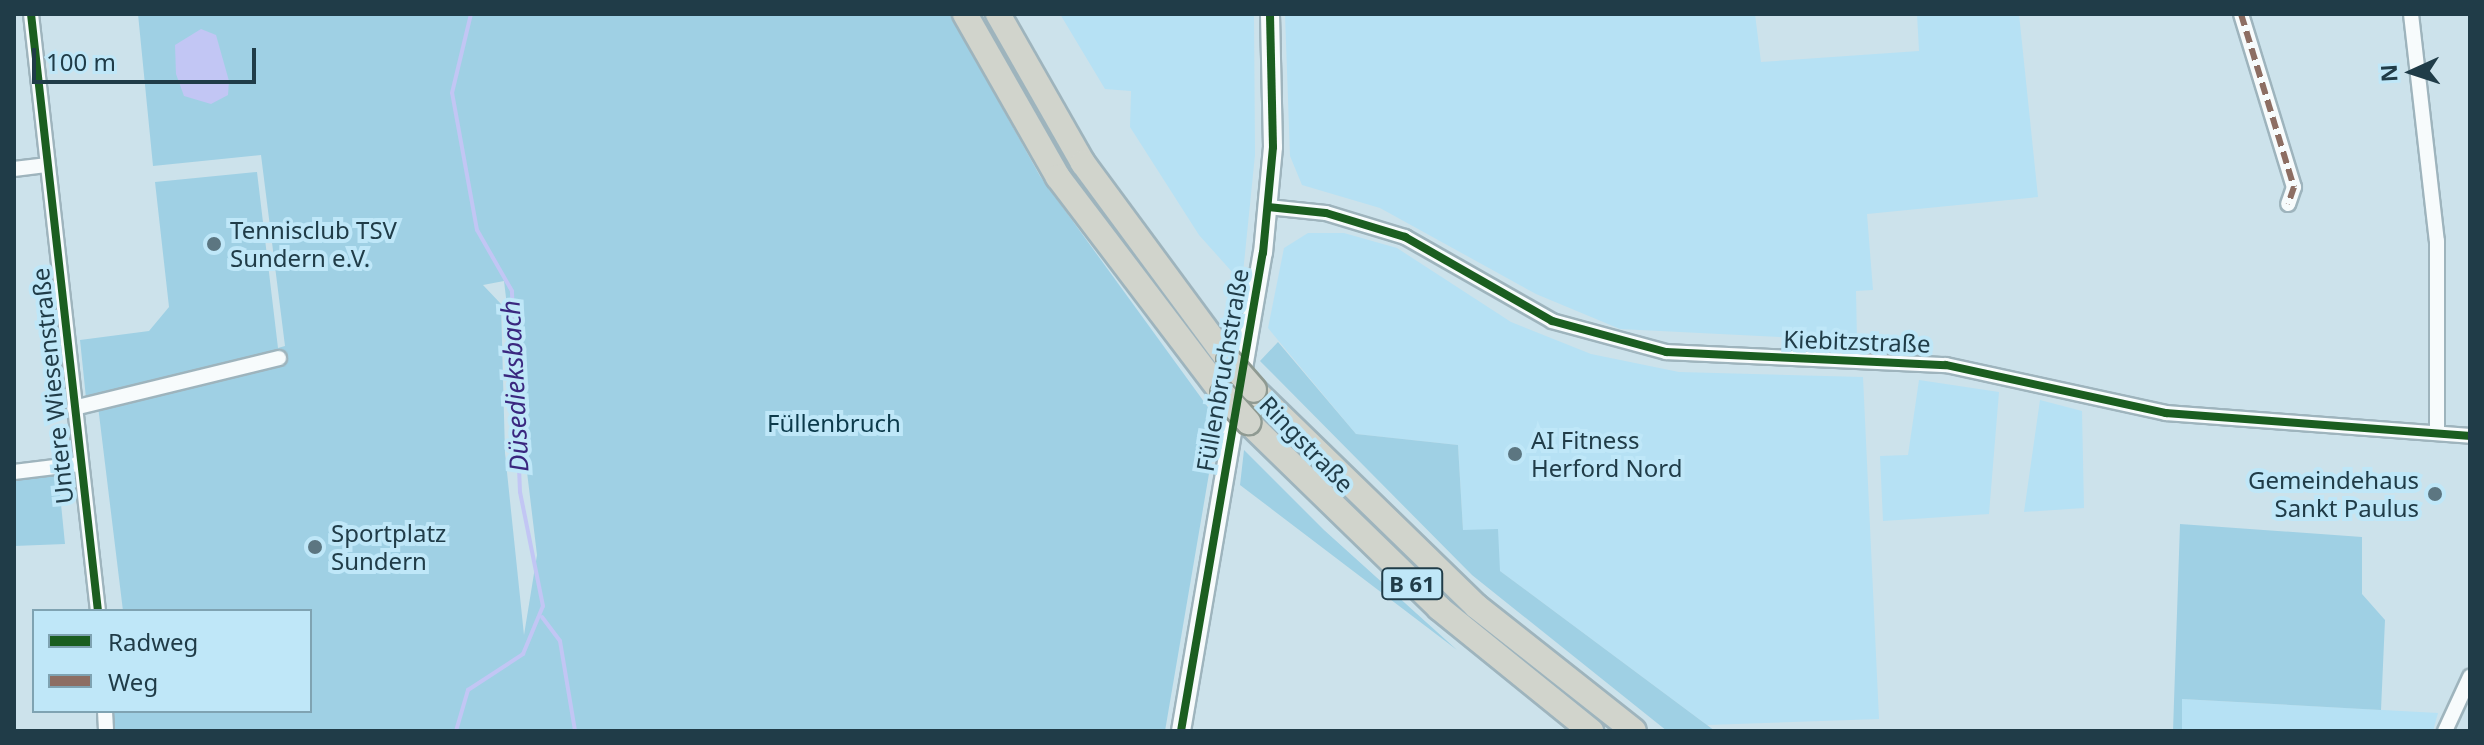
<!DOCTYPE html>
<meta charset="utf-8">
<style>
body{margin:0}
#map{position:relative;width:2484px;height:745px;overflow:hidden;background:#cce2eb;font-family:"Noto Sans",sans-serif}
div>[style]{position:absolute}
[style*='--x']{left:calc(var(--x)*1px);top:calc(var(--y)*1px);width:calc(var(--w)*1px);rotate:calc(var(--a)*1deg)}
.built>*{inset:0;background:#b6e1f4}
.green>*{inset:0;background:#9fd0e4}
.water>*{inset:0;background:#c2c6f4}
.stream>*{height:4px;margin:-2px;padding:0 2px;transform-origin:2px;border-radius:2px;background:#c2c6f4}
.roads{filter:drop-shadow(2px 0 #9eb4bd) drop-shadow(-2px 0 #9eb4bd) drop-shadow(0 2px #9eb4bd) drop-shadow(0 -2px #9eb4bd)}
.minor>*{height:14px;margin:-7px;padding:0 7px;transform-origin:7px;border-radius:7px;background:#f7fbfc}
.tertiary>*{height:18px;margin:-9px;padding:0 9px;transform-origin:9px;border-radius:9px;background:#f7fbfc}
.trunk>*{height:24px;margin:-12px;padding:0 12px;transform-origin:12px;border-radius:12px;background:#d1d4cc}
.bridges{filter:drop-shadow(2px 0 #8f9a92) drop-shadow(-2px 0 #8f9a92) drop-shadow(0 2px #8f9a92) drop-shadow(0 -2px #8f9a92)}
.trunk-bridge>*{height:24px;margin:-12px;padding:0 12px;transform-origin:12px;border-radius:12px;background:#d1d4cc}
.quiet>*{height:6px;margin-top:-3px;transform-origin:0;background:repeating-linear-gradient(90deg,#8d6e63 0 12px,transparent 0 18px)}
.cycleway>*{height:8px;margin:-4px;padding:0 4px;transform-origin:4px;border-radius:4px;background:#1b5e20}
.dots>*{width:22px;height:22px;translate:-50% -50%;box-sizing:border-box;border:4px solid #bfe7f8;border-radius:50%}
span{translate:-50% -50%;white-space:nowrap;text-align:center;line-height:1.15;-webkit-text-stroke:8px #bfe7f8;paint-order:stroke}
.shield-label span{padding:2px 6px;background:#bfe7f8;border:2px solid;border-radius:6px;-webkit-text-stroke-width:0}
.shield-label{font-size:22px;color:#203c48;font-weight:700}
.poi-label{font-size:24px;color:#203c48}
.left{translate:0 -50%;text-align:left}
.right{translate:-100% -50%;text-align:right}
.street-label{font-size:24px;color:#203c48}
.park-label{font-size:24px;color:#0c3a4b}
.water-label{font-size:26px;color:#3a277f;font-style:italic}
.frame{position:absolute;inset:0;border:16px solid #203c48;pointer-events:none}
.legend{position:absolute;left:32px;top:609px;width:280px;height:104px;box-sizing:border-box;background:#bfe7f8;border:2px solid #7fa3b2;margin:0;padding:10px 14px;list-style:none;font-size:24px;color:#203c48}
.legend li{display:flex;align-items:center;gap:16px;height:40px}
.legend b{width:40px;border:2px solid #7fa3b2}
.north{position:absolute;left:2372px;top:32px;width:80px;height:80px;-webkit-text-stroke:6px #bfe7f8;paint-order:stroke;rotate:267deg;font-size:22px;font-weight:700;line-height:32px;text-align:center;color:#203c48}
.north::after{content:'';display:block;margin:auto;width:28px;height:36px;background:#203c48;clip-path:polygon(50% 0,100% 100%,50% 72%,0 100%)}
.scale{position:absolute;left:32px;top:48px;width:224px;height:36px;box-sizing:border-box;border:4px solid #203c48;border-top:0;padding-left:10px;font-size:24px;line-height:28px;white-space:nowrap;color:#203c48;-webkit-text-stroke:6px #bfe7f8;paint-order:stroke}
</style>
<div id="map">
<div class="built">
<i style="clip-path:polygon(1060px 14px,1254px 14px,1255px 155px,1242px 283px,1199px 235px,1130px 127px,1131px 91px,1105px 89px)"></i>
<i style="clip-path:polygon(1285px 14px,1755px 14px,1761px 62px,1919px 51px,1917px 14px,2019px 14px,2038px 197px,1867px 214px,1873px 290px,1856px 291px,1857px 341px,1620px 329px,1536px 294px,1380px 208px,1302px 185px,1290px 156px)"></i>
<i style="clip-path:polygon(1308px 233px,1344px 233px,1397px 248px,1511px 322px,1591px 354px,1679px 372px,1863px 377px,1879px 719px,1707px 725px,1500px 571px,1463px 530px,1458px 445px,1356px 434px,1268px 328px,1284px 248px)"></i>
<i style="clip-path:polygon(1919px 380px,1999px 392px,1989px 514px,1883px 521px,1880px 456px,1908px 455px)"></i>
<i style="clip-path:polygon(2040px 400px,2082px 411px,2084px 508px,2024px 512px)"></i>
<i style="clip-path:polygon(2181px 699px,2438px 713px,2433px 731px,2182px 731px)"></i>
</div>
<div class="green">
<i style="clip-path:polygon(evenodd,138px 14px,950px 14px,1040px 176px,1218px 421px,1165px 731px,109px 731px,108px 711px,310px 711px,310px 611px,123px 611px,98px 406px,86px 398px,80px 340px,149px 331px,169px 307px,155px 182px,257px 172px,278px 348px,285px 346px,261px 155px,153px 166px,138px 14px,504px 281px,537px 555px,524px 635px,505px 453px,501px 304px,483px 285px,504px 281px)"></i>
<i style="clip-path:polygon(1278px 342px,1356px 434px,1458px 445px,1463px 530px,1498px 529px,1500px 571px,1715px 731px,1667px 731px,1472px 575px,1260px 361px)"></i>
<i style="clip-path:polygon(1244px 450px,1324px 530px,1457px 650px,1240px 485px)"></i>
<i style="clip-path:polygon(58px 474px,65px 544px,14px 546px,14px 479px)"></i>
<i style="clip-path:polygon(2180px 524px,2362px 537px,2362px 594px,2385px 620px,2381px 710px,2182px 699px,2182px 731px,2173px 731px)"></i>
</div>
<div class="water">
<i style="clip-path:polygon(201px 29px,216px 35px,229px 81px,228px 95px,211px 104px,184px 96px,176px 74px,175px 45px)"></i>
</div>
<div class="stream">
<i style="--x:542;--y:617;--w:30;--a:53"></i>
<i style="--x:560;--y:641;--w:91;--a:80.5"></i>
<i style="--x:456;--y:731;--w:43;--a:-73.7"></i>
<i style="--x:468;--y:690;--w:66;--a:-33.2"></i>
<i style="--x:523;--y:654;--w:52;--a:-67.4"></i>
<i style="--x:543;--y:606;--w:116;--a:-101.4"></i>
<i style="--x:520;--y:492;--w:201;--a:-92.3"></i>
<i style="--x:512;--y:291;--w:70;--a:-119.8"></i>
<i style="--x:477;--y:230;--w:139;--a:-100.3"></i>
<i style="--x:452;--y:93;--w:81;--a:-76.5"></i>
</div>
<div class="roads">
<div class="minor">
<i style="--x:31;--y:14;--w:601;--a:83.6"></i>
<i style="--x:2241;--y:14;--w:181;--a:73"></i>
<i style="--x:2294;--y:187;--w:18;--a:109"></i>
<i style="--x:2411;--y:14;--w:228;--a:83.5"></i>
<i style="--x:2437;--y:241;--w:192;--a:90"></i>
<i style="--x:14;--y:169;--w:32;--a:-7"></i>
<i style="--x:1268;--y:207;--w:58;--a:5.9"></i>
<i style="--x:1326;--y:213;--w:83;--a:16.9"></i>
<i style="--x:1405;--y:237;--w:169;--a:29.7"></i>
<i style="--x:1552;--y:321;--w:118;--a:15.2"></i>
<i style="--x:1666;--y:352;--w:280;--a:2.7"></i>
<i style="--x:1946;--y:365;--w:225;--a:12.3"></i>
<i style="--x:2166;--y:413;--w:305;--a:4.3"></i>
<i style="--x:74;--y:408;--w:211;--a:-13.7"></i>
<i style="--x:14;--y:472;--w:66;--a:-6.9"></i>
<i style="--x:105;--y:711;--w:20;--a:87"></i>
<i style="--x:2445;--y:731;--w:60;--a:-65.2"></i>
</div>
<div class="tertiary">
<i style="--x:1181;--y:731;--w:485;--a:-80.3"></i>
<i style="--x:1263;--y:253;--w:106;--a:-84.6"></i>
<i style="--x:1273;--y:147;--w:133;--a:-91.3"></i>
</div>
<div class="trunk">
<i style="--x:965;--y:14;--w:188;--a:60.3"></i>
<i style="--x:1058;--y:177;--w:273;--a:52.8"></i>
<i style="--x:998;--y:14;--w:172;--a:60.3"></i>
<i style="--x:1083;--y:163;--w:246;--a:53.6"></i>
<i style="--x:1254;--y:390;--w:310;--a:44.2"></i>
<i style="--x:1476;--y:606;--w:201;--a:38.3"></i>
<i style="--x:1248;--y:422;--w:267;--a:44.2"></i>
<i style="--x:1439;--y:608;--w:196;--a:39"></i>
</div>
</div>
<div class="bridges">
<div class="trunk-bridge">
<i style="--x:1229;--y:361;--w:38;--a:49"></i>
<i style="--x:1223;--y:394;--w:38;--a:48"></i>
</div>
</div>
<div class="quiet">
<i style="--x:2241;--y:14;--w:181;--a:73"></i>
<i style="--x:2294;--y:187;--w:18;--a:109"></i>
</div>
<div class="cycleway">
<i style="--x:31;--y:14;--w:601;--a:83.6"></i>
<i style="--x:1268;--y:207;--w:58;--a:5.9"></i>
<i style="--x:1326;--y:213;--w:83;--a:16.9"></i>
<i style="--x:1405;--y:237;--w:169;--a:29.7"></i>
<i style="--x:1552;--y:321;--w:118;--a:15.2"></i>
<i style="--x:1666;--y:352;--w:280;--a:2.7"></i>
<i style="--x:1946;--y:365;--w:225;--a:12.3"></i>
<i style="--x:2166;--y:413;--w:305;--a:4.3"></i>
<i style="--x:1181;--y:731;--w:485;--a:-80.3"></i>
<i style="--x:1263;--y:253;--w:106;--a:-84.6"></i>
<i style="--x:1273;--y:147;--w:133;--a:-91.3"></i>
</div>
<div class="dots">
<i style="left:214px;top:244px;background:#5c7681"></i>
<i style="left:1515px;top:454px;background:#5c7681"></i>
<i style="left:2435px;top:494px;background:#5c7681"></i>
<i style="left:315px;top:547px;background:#5c7681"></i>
</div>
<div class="shield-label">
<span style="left:1412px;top:584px">B 61</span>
</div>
<div class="poi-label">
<span class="left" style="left:230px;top:244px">Tennisclub TSV<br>Sundern e.V.</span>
<span class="left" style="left:1531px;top:454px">AI Fitness<br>Herford Nord</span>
<span class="right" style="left:2419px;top:494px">Gemeindehaus<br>Sankt Paulus</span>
<span class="left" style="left:331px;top:547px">Sportplatz<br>Sundern</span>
</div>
<div class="street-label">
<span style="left:1857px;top:341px;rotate:2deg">Kiebitzstraße</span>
<span style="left:1222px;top:370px;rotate:-80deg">Füllenbruchstraße</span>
<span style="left:52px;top:386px;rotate:-96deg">Untere Wiesenstraße</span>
<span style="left:1307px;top:444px;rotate:46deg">Ringstraße</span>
</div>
<div class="park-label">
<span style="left:834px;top:423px">Füllenbruch</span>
</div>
<div class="water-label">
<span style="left:515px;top:386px;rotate:-93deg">Düsedieksbach</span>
</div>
<div class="frame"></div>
<ul class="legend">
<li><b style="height:10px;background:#1b5e20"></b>Radweg</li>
<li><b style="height:10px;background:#8d6e63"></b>Weg</li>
</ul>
<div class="north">N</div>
<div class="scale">100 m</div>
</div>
